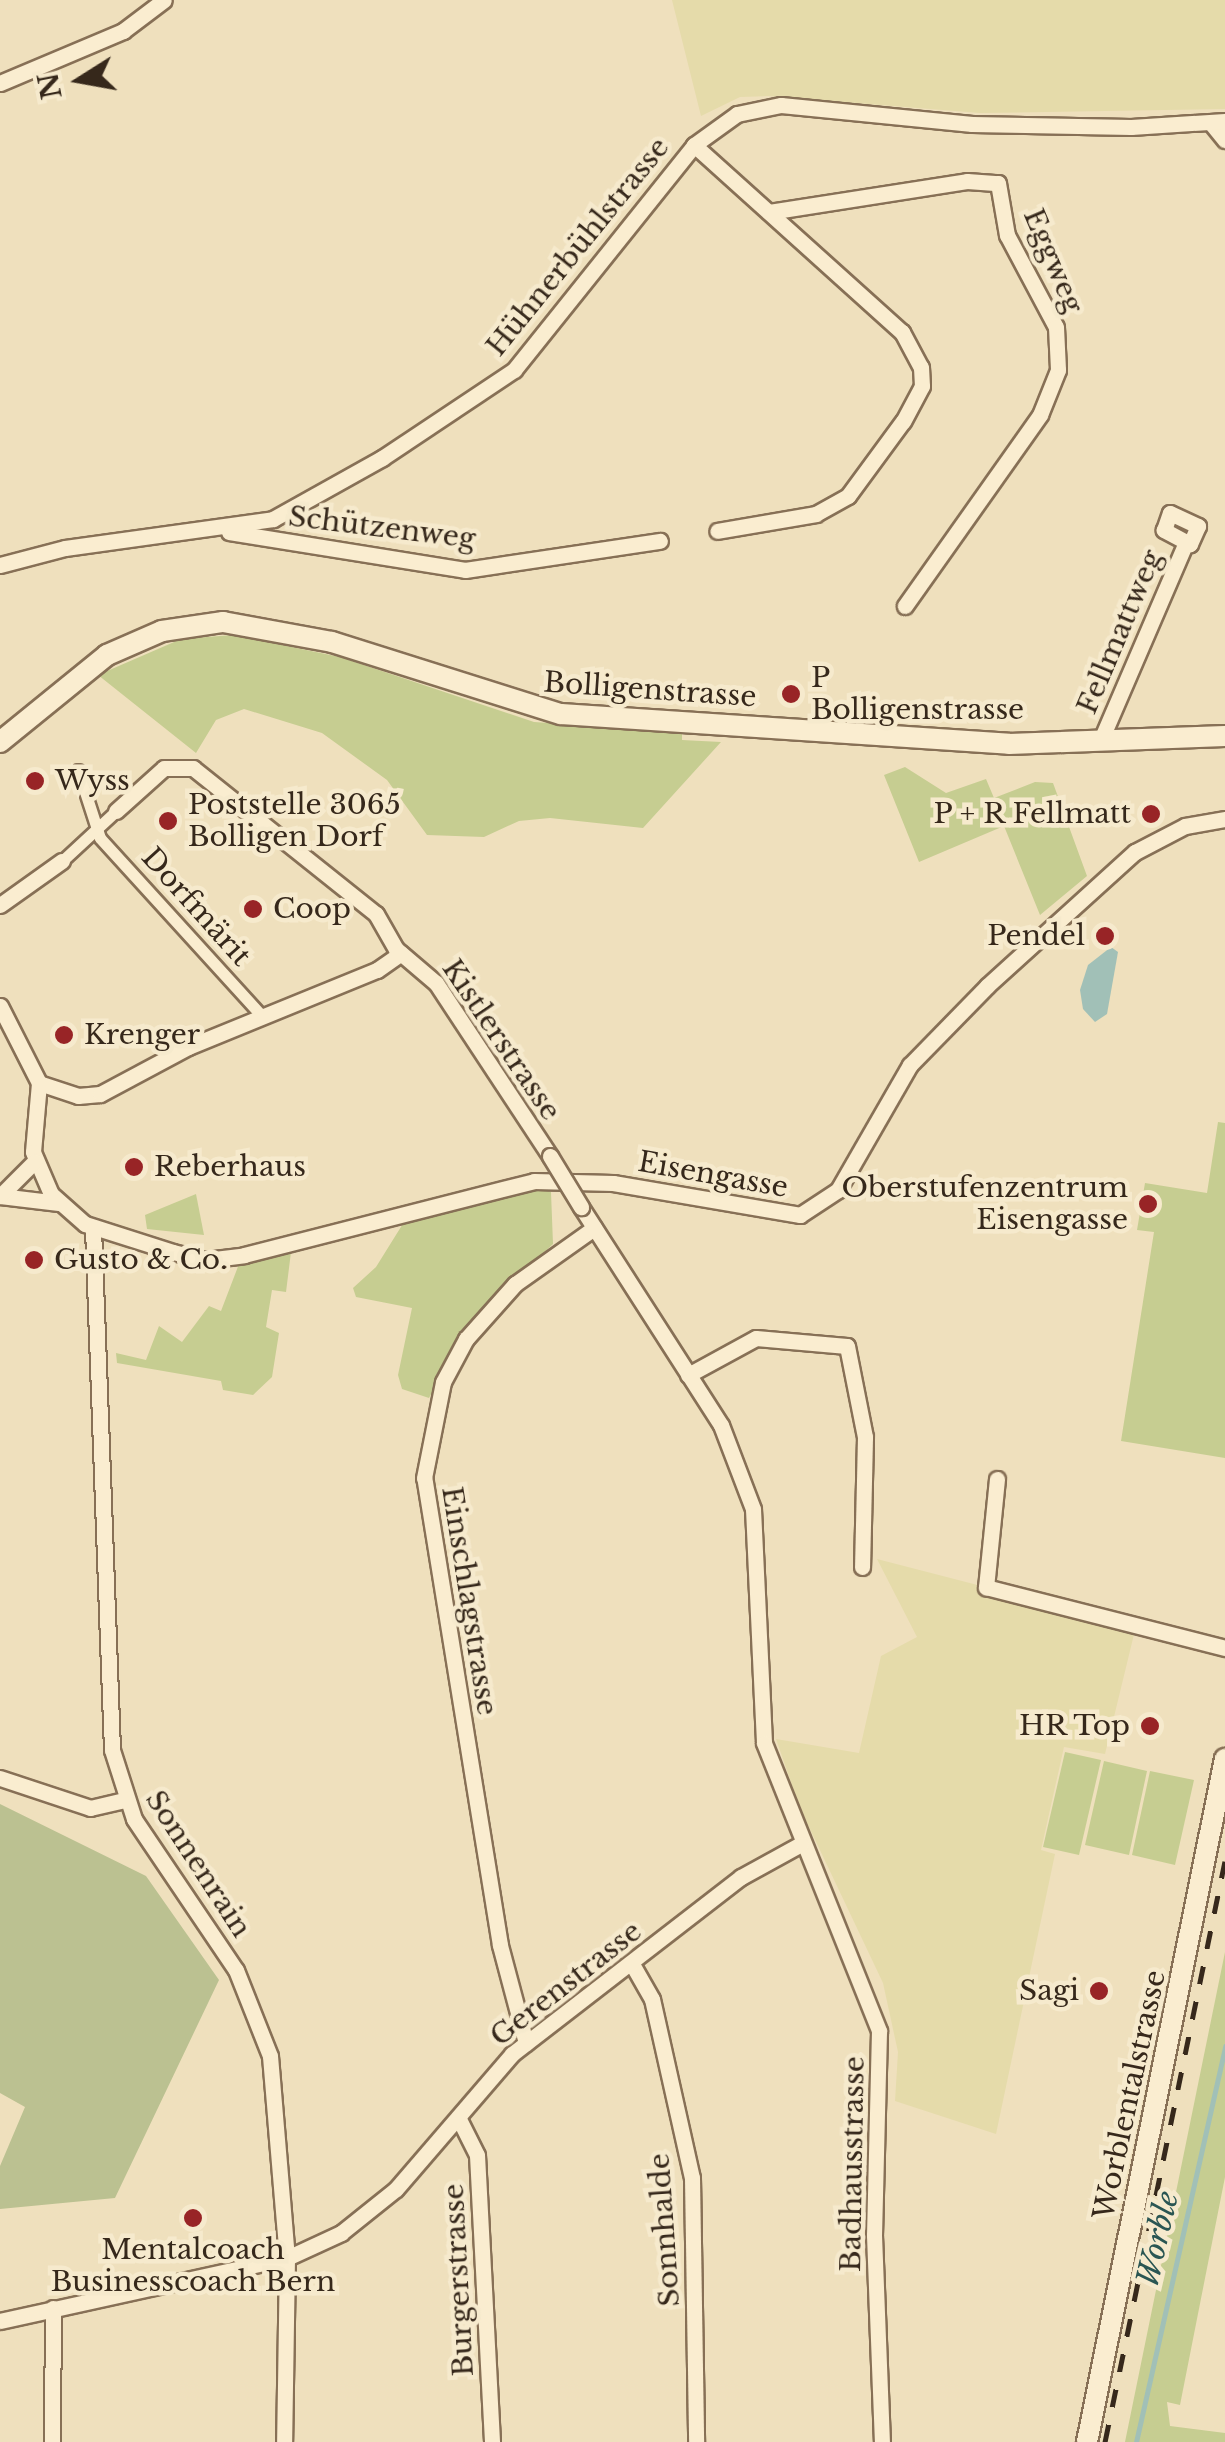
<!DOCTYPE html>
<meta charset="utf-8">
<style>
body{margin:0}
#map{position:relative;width:1225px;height:2442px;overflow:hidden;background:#efe0bd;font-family:"Libre Baskerville",serif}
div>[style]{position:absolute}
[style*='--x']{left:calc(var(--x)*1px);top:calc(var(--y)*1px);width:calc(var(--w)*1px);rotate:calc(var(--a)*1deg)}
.farmland>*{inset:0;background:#e5dbaa}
.green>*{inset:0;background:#c6cd91}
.cemetery>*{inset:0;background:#bbc191}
.water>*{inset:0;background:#a1c0b7}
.stream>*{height:5px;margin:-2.5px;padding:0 2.5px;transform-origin:2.5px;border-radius:2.5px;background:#a1c0b7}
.roads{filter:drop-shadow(2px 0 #877056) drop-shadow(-2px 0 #877056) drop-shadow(0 2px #877056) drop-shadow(0 -2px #877056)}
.pedestrian>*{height:11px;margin:-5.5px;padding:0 5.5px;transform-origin:5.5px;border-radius:5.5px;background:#faedd0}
.minor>*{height:15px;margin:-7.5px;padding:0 7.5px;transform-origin:7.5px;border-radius:7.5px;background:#faedd0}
.secondary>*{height:20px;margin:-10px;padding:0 10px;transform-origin:10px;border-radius:10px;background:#faedd0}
.rail>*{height:5px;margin-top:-2.5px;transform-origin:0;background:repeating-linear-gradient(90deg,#36281b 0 18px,transparent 0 36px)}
.bridges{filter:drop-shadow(2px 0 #877056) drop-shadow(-2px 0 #877056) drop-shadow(0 2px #877056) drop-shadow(0 -2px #877056)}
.minor-bridge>*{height:15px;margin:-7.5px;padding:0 7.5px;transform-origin:7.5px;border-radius:7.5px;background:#faedd0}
.dots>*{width:28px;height:28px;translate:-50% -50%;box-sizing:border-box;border:5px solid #f6eacd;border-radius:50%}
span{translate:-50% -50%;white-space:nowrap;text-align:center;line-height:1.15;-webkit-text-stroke:9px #f6eacd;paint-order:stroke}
.street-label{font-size:28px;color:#36281b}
.poi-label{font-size:28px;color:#36281b}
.left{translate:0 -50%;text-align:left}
.right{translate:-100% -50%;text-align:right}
.water-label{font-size:30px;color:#2a5653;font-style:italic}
.north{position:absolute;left:30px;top:30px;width:100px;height:100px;-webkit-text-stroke:8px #f6eacd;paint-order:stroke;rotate:259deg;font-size:28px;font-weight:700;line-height:40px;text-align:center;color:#36281b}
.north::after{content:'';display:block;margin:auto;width:35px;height:45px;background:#36281b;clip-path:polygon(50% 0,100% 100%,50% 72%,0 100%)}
</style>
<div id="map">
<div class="farmland">
<i style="clip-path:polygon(672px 0,1225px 0,1225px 109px,980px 113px,768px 96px,740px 97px,701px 116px)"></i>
<i style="clip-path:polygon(877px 1559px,1136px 1626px,1105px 1754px,1064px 1747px,1041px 1850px,1055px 1854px,996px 2134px,895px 2101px,898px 2052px,883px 1983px,800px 1808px,776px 1739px,859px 1753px,881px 1656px,917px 1637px)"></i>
</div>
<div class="green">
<i style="clip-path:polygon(233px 635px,340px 657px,534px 722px,682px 732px,682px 740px,721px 742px,643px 828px,550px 818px,519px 821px,484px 837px,427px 835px,387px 780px,322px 733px,244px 709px,216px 720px,196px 753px,98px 675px,181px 639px)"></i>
<i style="clip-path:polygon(905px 767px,946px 793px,986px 779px,994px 798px,1035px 782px,1053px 783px,1087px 876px,1040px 915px,1004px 826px,919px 862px,884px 775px)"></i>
<i style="clip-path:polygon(1218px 1122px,1225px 1123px,1225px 1458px,1121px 1441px,1154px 1232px,1137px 1230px,1145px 1183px,1207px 1193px)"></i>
<i style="clip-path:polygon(533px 1185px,551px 1192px,553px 1244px,468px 1323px,429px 1398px,402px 1389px,398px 1375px,412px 1308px,356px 1297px,353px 1288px,376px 1267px,409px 1214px)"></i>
<i style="clip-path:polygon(196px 1194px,204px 1235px,147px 1229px,145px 1215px)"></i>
<i style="clip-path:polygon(291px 1252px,286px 1292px,272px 1290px,266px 1327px,279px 1333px,272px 1377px,253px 1395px,223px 1390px,221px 1381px,117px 1363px,116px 1353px,146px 1360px,159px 1326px,182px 1342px,209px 1306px,221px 1311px,239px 1264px)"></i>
<i style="clip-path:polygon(1065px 1752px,1101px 1760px,1079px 1855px,1043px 1847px)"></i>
<i style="clip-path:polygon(1104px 1761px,1147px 1771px,1129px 1855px,1085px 1845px)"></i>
<i style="clip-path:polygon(1150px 1771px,1194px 1780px,1175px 1865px,1132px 1855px)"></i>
<i style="clip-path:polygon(1225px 1952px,1225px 2177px,1180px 2405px,1167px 2402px,1170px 2426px,1225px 2433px,1225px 2442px,1125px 2442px)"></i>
</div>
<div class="cemetery">
<i style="clip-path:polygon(0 1804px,146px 1876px,219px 1980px,115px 2198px,0 2209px,0 2166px,25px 2107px,0 2093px)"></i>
</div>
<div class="water">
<i style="clip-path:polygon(1111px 947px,1118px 952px,1107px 1014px,1095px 1022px,1083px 1009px,1080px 990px,1088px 965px)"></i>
</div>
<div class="stream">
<i style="--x:1136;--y:2442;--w:406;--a:-77.3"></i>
</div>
<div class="roads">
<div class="pedestrian">
<i style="--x:78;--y:770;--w:71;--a:72.1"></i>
<i style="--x:100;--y:838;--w:241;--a:47.7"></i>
<i style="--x:62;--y:861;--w:74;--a:-42.8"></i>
</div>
<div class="minor">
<i style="--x:0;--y:83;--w:134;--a:-22.9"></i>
<i style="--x:123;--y:31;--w:51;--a:-37.1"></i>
<i style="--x:1211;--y:123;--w:22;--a:51"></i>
<i style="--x:694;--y:145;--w:280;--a:42"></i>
<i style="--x:902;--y:332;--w:40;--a:62"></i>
<i style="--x:921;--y:367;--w:19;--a:87"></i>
<i style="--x:922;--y:386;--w:40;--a:118"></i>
<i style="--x:903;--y:421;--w:93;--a:126.3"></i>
<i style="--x:848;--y:496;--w:37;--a:151"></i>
<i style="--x:816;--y:514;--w:100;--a:170.3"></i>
<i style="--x:769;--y:212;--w:200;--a:-8.9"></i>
<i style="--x:967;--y:181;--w:31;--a:4"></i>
<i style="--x:998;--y:183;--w:53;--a:80.2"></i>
<i style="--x:1007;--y:235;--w:104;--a:62"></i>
<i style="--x:1056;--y:327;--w:43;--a:87.3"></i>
<i style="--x:1058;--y:370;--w:48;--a:111.8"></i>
<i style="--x:1040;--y:415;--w:234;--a:125.3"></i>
<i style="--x:1170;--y:513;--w:31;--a:25"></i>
<i style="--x:1198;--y:526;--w:20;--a:114"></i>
<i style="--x:1190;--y:544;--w:30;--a:-152"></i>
<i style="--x:1164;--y:530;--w:18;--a:-71"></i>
<i style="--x:229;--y:532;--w:239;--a:9.1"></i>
<i style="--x:465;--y:570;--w:197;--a:-8.5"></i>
<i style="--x:0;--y:565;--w:67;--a:-14.7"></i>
<i style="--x:65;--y:548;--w:210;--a:-7.9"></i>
<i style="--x:273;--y:519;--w:125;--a:-29.2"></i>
<i style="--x:382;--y:458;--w:159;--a:-33.7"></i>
<i style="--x:514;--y:370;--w:288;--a:-51.3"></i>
<i style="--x:694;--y:145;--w:53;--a:-35.8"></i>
<i style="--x:737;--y:114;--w:45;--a:-11.6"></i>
<i style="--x:781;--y:105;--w:192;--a:5.7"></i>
<i style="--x:972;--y:124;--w:159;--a:1.1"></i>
<i style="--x:1131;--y:127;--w:94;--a:-3.7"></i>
<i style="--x:1100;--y:742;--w:218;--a:-66.7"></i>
<i style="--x:116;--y:811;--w:64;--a:-41.9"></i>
<i style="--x:164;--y:768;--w:29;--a:0"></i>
<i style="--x:193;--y:768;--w:234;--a:38.6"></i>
<i style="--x:376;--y:914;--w:40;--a:60.3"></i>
<i style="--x:396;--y:949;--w:52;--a:40.4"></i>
<i style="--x:436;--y:983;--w:207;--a:56.6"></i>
<i style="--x:0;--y:905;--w:76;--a:-35.4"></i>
<i style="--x:0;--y:1006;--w:86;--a:63.1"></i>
<i style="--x:39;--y:1083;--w:69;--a:95"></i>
<i style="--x:33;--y:1152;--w:46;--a:66.8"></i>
<i style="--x:51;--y:1194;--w:45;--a:41.4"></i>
<i style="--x:85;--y:1224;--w:92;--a:17.7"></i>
<i style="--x:173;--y:1252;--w:34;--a:14"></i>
<i style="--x:206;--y:1260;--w:38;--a:-7"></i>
<i style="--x:244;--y:1255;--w:299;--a:-14.3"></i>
<i style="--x:534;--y:1181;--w:79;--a:1.5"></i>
<i style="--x:613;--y:1183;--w:190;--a:9.7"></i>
<i style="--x:800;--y:1215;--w:45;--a:-33.3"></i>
<i style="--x:838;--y:1190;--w:144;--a:-60.1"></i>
<i style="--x:910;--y:1065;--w:110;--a:-45.7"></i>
<i style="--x:987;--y:986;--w:200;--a:-42.2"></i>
<i style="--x:1135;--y:852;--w:56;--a:-27.5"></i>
<i style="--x:1185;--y:826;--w:41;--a:-9.9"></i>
<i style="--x:39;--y:1083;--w:41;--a:18.4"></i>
<i style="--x:78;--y:1096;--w:22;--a:-5"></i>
<i style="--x:100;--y:1094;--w:100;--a:-28.1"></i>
<i style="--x:188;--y:1047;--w:204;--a:-22.2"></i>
<i style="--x:377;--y:970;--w:29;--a:-35"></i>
<i style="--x:0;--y:1196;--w:59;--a:6.8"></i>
<i style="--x:0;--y:1196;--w:49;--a:-45"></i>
<i style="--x:581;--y:1207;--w:259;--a:57.3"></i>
<i style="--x:721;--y:1425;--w:90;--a:69.1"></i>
<i style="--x:753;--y:1509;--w:234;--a:87.3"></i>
<i style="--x:764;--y:1743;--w:310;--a:68.2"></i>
<i style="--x:879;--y:2031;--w:204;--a:91.4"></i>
<i style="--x:874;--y:2235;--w:207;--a:87.8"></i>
<i style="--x:93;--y:1227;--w:523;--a:87.92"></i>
<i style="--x:112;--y:1750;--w:72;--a:72.3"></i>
<i style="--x:134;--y:1819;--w:182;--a:56"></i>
<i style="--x:236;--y:1970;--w:92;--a:68.4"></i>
<i style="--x:270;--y:2056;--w:203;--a:85.2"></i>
<i style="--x:287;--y:2258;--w:184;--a:90.9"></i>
<i style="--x:688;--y:1375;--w:77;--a:-28.6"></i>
<i style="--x:756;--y:1338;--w:91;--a:5"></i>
<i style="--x:847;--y:1346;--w:93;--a:78.8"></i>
<i style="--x:865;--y:1437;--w:130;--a:91.3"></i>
<i style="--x:997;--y:1479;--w:109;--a:95.8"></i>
<i style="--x:986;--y:1587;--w:247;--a:14.3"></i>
<i style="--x:0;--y:1778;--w:95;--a:18.4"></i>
<i style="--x:90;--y:1808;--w:37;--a:-13"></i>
<i style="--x:632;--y:1964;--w:40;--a:60.3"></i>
<i style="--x:652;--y:1999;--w:183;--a:77.4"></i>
<i style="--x:692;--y:2178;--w:264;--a:89.1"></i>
<i style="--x:526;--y:2043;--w:101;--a:-104.9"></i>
<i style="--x:500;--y:1945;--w:473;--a:-99.2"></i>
<i style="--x:424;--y:1478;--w:98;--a:-78.8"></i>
<i style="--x:443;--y:1382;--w:49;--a:-61.9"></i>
<i style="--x:466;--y:1339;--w:74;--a:-48.3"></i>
<i style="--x:515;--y:1284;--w:97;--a:-35.3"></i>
<i style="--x:459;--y:2119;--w:40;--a:63.4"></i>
<i style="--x:477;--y:2155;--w:287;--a:87"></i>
<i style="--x:0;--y:2321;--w:294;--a:-12.4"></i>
<i style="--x:287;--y:2258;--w:60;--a:-24.8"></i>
<i style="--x:341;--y:2233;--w:70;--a:-38.7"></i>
<i style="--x:396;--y:2189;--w:178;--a:-49.3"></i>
<i style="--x:512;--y:2054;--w:289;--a:-37.7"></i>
<i style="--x:741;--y:1877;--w:68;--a:-28.8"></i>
<i style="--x:52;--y:2442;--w:134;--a:-89.6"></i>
</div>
<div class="secondary">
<i style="--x:0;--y:742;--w:138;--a:-39.1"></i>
<i style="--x:107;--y:655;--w:60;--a:-23.6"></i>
<i style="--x:162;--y:631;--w:62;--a:-8.4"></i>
<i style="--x:223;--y:622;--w:111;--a:10.4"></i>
<i style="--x:332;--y:642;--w:240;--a:17.5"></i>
<i style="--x:561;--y:714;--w:449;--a:3.8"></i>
<i style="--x:1009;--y:744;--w:216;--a:-2.1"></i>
<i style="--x:1087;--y:2442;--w:697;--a:-78.58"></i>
</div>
</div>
<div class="rail">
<i style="--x:1105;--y:2442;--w:593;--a:-78.33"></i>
</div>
<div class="bridges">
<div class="minor-bridge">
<i style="--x:550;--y:1156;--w:60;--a:58.7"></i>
</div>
</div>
<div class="dots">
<i style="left:791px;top:694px;background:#982426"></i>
<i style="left:35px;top:781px;background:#982426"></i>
<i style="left:1151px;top:814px;background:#982426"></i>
<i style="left:168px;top:821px;background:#982426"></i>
<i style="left:253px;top:909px;background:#982426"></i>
<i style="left:1105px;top:936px;background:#982426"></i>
<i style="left:64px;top:1035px;background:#982426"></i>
<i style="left:134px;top:1167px;background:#982426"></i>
<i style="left:1148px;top:1204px;background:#982426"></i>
<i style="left:34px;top:1260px;background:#982426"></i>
<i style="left:1150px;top:1726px;background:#982426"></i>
<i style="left:1099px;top:1991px;background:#982426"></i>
<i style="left:193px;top:2218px;background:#982426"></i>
</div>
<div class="street-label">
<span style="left:578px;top:247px;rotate:-51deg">Hühnerbühlstrasse</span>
<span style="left:1053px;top:261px;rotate:67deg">Eggweg</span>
<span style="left:382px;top:528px;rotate:7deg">Schützenweg</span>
<span style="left:1120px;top:632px;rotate:-67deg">Fellmattweg</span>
<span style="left:650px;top:690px;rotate:4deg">Bolligenstrasse</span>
<span style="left:196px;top:907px;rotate:48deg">Dorfmärit</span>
<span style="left:501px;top:1040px;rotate:56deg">Kistlerstrasse</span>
<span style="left:713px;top:1175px;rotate:10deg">Eisengasse</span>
<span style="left:469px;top:1601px;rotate:81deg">Einschlagstrasse</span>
<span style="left:198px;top:1864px;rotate:57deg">Sonnenrain</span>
<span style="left:566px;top:1984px;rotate:-38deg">Gerenstrasse</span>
<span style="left:1130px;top:2095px;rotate:-78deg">Worblentalstrasse</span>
<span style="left:853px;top:2164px;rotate:-89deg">Badhausstrasse</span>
<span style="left:665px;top:2230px;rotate:-94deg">Sonnhalde</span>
<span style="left:459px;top:2280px;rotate:-93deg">Burgerstrasse</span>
</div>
<div class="poi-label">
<span class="left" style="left:811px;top:694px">P<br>Bolligenstrasse</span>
<span class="left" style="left:55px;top:781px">Wyss</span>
<span class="left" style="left:188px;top:821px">Poststelle 3065<br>Bolligen Dorf</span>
<span class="right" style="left:1131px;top:814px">P + R Fellmatt</span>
<span class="left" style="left:273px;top:909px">Coop</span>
<span class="right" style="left:1085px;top:936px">Pendel</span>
<span class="left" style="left:84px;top:1035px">Krenger</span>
<span class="left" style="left:154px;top:1167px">Reberhaus</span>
<span class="right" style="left:1128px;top:1204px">Oberstufenzentrum<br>Eisengasse</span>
<span class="left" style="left:54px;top:1260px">Gusto &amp; Co.</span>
<span class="right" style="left:1130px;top:1726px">HR Top</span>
<span class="right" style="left:1079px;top:1991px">Sagi</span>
<span style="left:193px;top:2266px">Mentalcoach<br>Businesscoach Bern</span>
</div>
<div class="water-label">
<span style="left:1158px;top:2239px;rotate:-77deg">Worble</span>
</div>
<div class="north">N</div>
</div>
